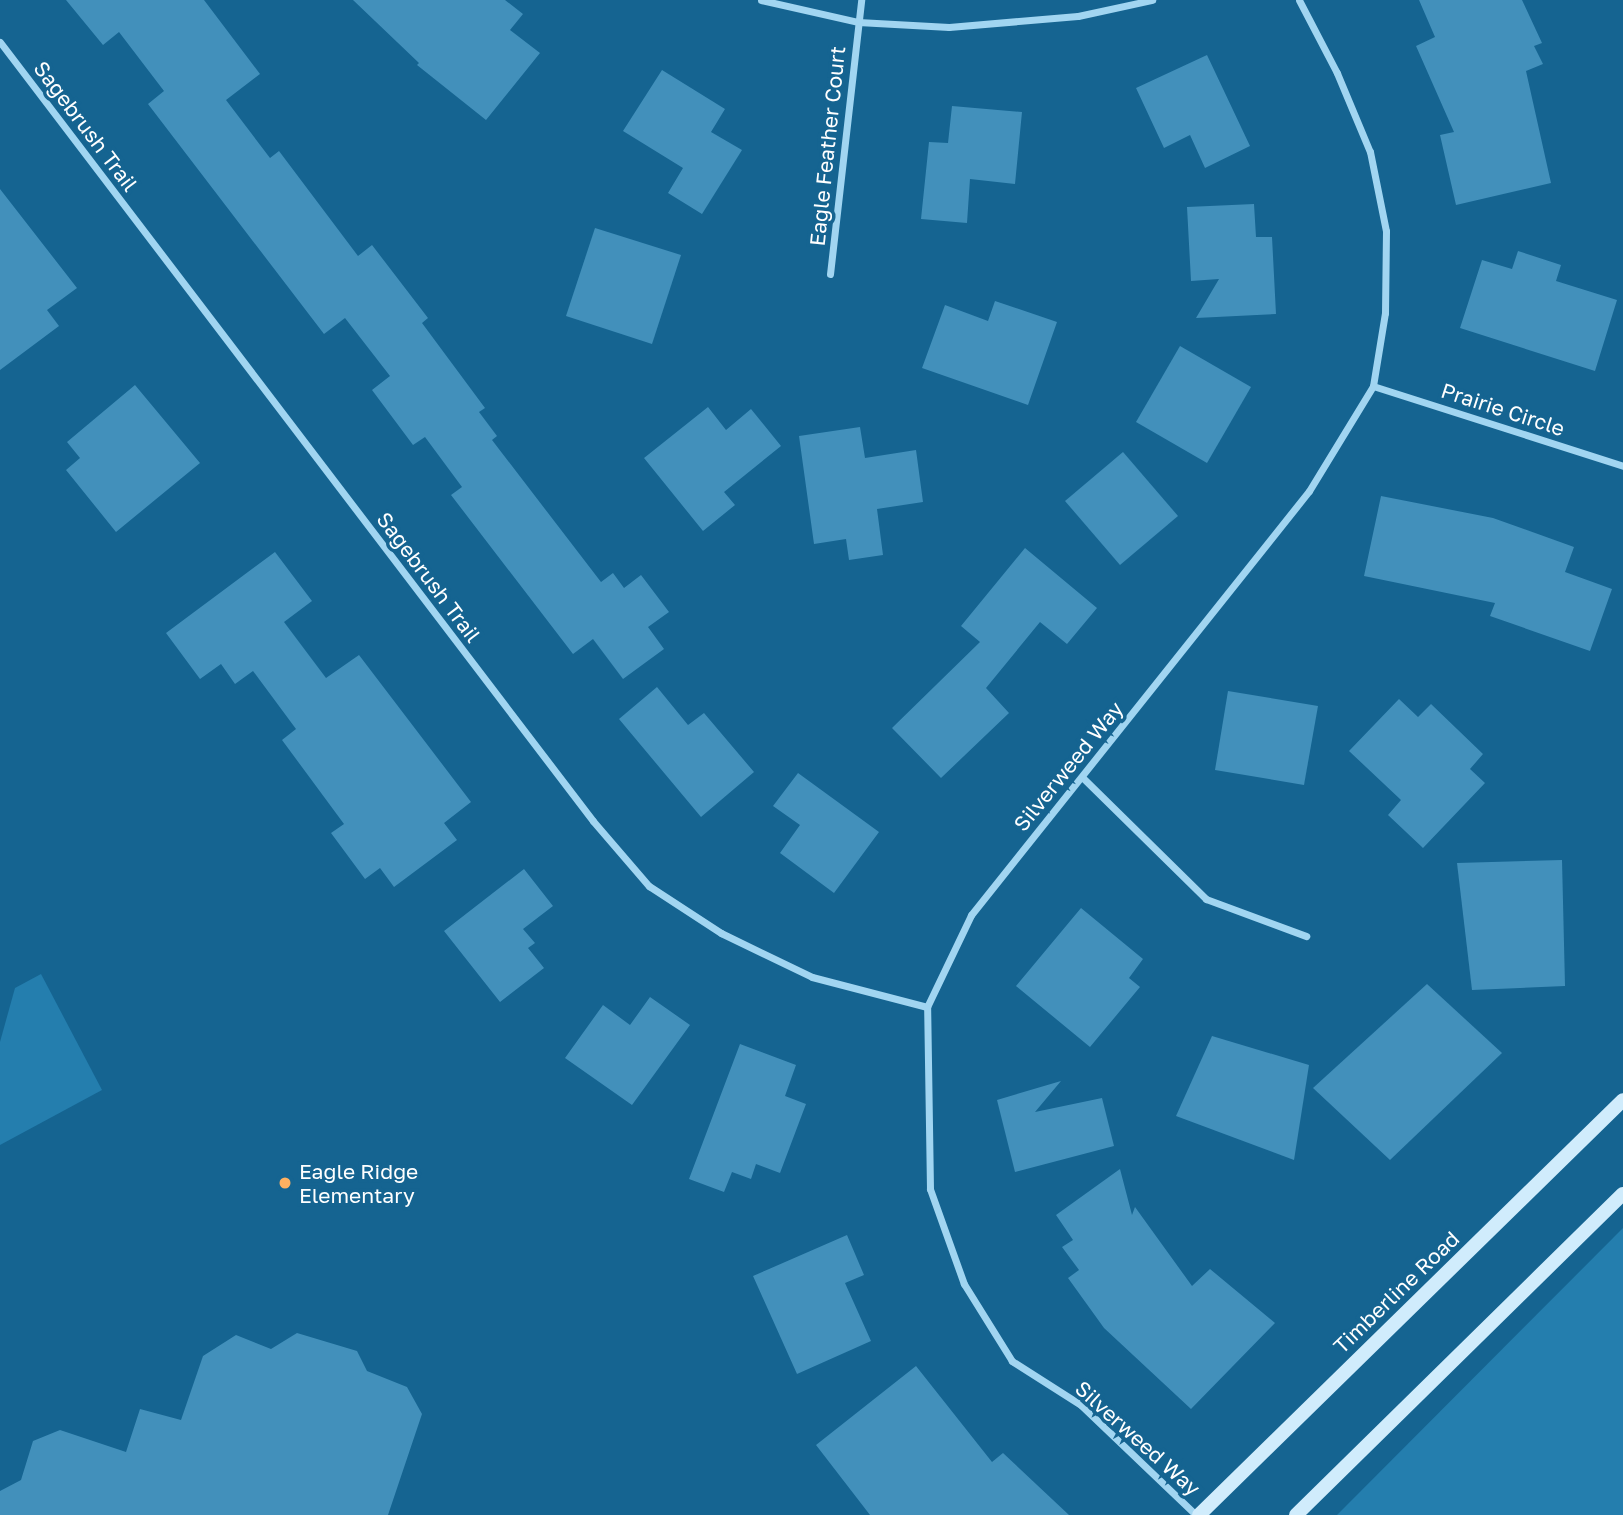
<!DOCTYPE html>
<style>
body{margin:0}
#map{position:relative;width:1623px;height:1515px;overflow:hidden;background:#156491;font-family:"Golos Text",sans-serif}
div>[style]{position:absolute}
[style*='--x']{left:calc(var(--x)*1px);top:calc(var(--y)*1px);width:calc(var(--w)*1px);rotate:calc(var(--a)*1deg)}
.green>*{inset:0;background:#247eae}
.building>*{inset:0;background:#4290bb}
.street>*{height:7px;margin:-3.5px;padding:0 3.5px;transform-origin:3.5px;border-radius:3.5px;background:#a1d5f1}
.secondary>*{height:14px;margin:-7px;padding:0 7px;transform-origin:7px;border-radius:7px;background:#d0ecfc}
.dots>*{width:19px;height:19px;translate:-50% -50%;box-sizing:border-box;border:4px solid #156491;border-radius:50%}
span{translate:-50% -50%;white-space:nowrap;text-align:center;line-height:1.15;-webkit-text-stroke:7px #156491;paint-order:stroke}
.street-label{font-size:21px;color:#fff}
.poi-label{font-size:21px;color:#fff}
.left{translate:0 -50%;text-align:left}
</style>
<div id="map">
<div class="green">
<i style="clip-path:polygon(41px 974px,102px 1090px,0 1145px,0 1042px,15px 988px)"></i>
<i style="clip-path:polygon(1623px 1228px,1623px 1515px,1337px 1515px)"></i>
</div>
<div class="building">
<i style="clip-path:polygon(66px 0,204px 0,260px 74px,226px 100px,270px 158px,279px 151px,358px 256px,372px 245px,428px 318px,422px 323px,485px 408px,479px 412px,497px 436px,492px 440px,601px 582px,613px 573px,624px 588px,641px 575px,669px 612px,648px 627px,664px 649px,623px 679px,593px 639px,573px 654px,451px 495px,462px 487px,425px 437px,413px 445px,372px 390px,390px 376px,345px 318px,324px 334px,148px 104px,164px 91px,119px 32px,103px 45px)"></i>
<i style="clip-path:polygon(353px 0,505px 0,523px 14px,510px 30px,540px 53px,486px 120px,417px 65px,419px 63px)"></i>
<i style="clip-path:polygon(1419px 0,1522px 0,1542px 43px,1534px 46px,1543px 64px,1526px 71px,1551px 183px,1456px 205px,1440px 135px,1454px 132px,1416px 46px,1435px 37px)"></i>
<i style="clip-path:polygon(1207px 55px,1250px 146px,1205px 168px,1190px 135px,1164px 148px,1136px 88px)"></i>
<i style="clip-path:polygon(662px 70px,725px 109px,711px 132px,742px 150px,702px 214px,668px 193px,683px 168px,623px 131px)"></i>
<i style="clip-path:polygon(952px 106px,1022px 112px,1015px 184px,970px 179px,967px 223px,921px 219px,929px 142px,948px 143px)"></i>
<i style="clip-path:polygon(0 189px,77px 288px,47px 310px,59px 326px,0 370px)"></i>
<i style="clip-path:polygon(1254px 204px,1256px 237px,1272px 237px,1276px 314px,1196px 318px,1219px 279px,1191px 281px,1187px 207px)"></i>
<i style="clip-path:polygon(595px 228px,681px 255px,652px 344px,566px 316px)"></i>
<i style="clip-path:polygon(1518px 251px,1561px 265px,1556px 281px,1617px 300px,1595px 371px,1460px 328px,1482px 260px,1512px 269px)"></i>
<i style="clip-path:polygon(995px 301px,1057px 322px,1028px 405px,922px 368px,945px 305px,988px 321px)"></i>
<i style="clip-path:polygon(1180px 346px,1251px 387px,1207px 463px,1136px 422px)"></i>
<i style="clip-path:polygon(135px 385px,200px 463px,116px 532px,66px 470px,80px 458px,67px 442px)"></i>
<i style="clip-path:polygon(708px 407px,726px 430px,751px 409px,781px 446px,724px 492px,735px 505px,703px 531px,644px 458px)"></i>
<i style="clip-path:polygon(860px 427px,865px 458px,916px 450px,923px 502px,877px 509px,883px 555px,849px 560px,846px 539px,814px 544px,799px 436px)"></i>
<i style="clip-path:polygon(1123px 452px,1178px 516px,1120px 565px,1065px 501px)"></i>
<i style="clip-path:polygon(1381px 496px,1493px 518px,1574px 547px,1565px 572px,1612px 589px,1590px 651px,1490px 616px,1495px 603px,1364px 576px)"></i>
<i style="clip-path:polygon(1025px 548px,1097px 608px,1067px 644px,1040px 622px,986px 688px,1009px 713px,941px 778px,892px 728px,980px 642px,961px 626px)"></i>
<i style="clip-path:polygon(275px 552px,312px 601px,284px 622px,326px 678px,359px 655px,471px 802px,444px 823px,457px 840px,394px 887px,380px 868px,365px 879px,331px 833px,344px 824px,282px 740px,296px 729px,253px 671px,235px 684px,221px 664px,200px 679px,166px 633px)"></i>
<i style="clip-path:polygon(657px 687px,688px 725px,704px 713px,754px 772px,701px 817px,619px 719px)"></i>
<i style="clip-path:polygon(1228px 691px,1318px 706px,1304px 785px,1215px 770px)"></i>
<i style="clip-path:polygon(1399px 699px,1418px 717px,1431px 704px,1483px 754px,1470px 769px,1485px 783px,1423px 848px,1388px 815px,1401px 800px,1349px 751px)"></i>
<i style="clip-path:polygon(798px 773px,879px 832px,834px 893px,780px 853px,800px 825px,773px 806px)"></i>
<i style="clip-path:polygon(1562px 860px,1565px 986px,1472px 990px,1457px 863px)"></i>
<i style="clip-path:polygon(524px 869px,553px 906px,523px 929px,535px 943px,528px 948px,544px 968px,500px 1002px,444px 931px)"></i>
<i style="clip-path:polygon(1081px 908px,1143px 959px,1129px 978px,1140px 987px,1090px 1047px,1016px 986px)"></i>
<i style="clip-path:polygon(1427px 984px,1502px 1053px,1390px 1160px,1313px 1088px)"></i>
<i style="clip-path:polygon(650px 997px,690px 1025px,632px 1105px,565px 1058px,603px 1005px,630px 1025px)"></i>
<i style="clip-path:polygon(1212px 1036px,1309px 1065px,1294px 1160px,1176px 1116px)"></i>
<i style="clip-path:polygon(740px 1044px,796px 1065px,785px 1096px,806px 1104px,780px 1173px,756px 1164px,751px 1179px,732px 1172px,724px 1192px,689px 1179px)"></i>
<i style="clip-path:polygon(1061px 1081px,1035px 1112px,1102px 1098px,1114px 1146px,1015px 1172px,997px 1100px)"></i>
<i style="clip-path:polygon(1120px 1169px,1132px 1215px,1135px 1207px,1192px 1286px,1210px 1269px,1275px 1323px,1191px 1409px,1104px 1328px,1068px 1278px,1079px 1270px,1062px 1247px,1073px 1240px,1056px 1215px)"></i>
<i style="clip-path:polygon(847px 1235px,864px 1275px,845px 1283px,871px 1341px,797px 1374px,753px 1276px)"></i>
<i style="clip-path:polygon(297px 1333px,357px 1351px,367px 1371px,407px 1387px,422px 1414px,388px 1515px,0 1515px,0 1491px,21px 1480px,33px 1441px,60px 1430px,126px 1452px,140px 1409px,181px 1420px,203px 1356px,236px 1335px,271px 1349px)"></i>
<i style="clip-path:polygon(916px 1366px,992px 1462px,1003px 1453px,1069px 1515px,870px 1515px,816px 1445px)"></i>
</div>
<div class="street">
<i style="--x:761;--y:0;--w:99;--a:12.8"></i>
<i style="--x:858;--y:22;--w:91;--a:3.1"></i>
<i style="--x:949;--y:27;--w:129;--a:-4.9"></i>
<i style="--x:1078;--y:16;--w:76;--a:-12.2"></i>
<i style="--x:0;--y:42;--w:979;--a:52.72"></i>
<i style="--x:593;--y:821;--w:86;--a:49.3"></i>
<i style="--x:649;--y:886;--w:86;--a:33.1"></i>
<i style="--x:721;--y:933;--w:101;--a:25.8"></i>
<i style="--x:812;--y:977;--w:119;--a:14.6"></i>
<i style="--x:830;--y:274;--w:276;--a:-83.5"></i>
<i style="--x:1373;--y:386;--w:262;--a:17.7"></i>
<i style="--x:1082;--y:777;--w:174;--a:44.5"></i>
<i style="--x:1206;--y:899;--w:107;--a:20.3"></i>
<i style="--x:1196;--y:1515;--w:159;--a:-136.3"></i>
<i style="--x:1081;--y:1405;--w:82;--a:-147.5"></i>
<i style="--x:1012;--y:1361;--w:91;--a:-121.9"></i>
<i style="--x:964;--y:1284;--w:101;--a:-109.7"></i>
<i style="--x:930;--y:1189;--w:182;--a:-90.9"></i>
<i style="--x:927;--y:1007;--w:102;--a:-64.4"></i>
<i style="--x:971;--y:915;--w:542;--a:-51.44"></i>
<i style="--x:1309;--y:491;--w:123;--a:-58.6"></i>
<i style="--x:1373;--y:386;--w:74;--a:-80.7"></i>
<i style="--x:1385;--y:313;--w:82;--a:-89.3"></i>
<i style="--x:1386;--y:231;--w:81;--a:-101.4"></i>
<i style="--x:1370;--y:152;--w:86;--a:-112.7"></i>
<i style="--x:1337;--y:73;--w:82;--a:-117.5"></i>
</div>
<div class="secondary">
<i style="--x:1199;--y:1515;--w:593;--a:-44.39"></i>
<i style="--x:1296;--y:1515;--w:458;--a:-44.5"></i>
</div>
<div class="dots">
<i style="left:285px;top:1183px;background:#ffb161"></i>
</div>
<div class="street-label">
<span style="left:86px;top:126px;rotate:53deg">Sagebrush Trail</span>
<span style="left:827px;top:146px;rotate:-84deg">Eagle Feather Court</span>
<span style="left:1503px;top:409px;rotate:18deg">Prairie Circle</span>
<span style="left:429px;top:577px;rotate:53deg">Sagebrush Trail</span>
<span style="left:1068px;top:766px;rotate:-51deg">Silverweed Way</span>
<span style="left:1396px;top:1292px;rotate:-44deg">Timberline Road</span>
<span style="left:1138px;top:1438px;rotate:42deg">Silverweed Way</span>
</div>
<div class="poi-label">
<span class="left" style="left:299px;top:1183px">Eagle Ridge<br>Elementary</span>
</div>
</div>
